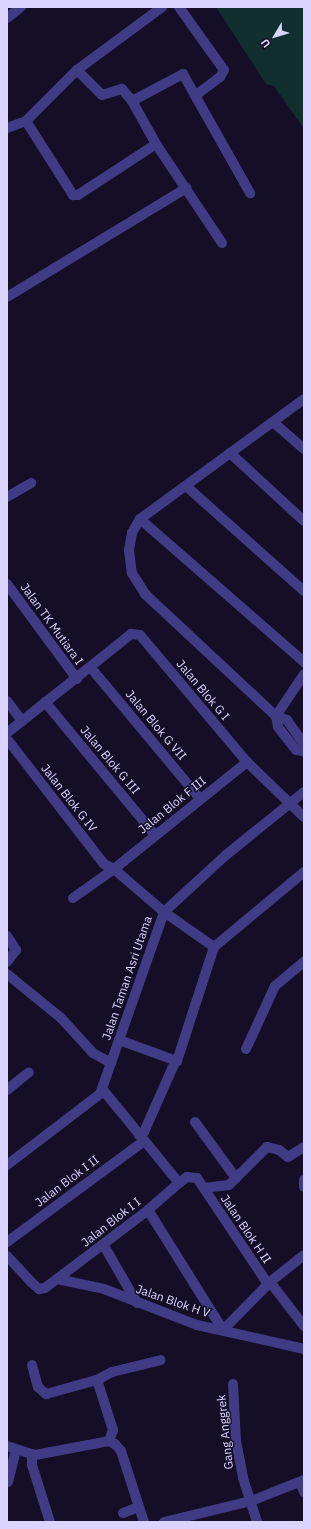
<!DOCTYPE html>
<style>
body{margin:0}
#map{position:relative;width:311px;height:1529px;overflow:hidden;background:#140f26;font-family:"IBM Plex Sans",sans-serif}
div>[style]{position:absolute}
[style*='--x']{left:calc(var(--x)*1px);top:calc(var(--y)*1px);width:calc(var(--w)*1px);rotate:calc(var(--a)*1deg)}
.green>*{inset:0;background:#122f30}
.minor>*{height:10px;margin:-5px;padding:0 5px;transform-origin:5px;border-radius:5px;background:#413b85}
span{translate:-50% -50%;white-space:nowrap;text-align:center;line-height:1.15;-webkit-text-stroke:3px #140f26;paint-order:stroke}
.street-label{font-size:12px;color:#dbd4ff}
.frame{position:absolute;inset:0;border:8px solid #dbd4ff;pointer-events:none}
.north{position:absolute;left:255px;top:16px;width:40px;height:40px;-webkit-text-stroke:3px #140f26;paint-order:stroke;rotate:232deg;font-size:11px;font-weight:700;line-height:16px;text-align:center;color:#dbd4ff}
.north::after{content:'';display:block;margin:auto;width:14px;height:18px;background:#dbd4ff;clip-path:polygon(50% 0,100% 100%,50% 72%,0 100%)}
</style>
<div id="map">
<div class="green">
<i style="clip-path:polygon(216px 7px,304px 7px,304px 129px,274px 86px,266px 84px)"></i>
</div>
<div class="minor">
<i style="--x:179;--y:7;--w:77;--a:54.5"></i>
<i style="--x:224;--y:70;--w:8;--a:120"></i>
<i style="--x:220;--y:77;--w:30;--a:143"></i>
<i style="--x:7;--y:18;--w:18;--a:-38"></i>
<i style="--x:77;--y:70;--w:35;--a:45"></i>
<i style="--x:102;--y:95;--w:21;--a:-17"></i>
<i style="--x:122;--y:89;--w:16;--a:50"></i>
<i style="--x:132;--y:101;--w:49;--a:60.8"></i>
<i style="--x:156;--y:144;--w:119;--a:56.3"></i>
<i style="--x:132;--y:101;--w:58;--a:-27.9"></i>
<i style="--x:183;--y:74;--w:137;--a:60.6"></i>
<i style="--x:26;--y:121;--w:88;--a:57.6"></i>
<i style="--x:73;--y:195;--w:5;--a:0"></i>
<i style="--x:78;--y:195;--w:93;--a:-33.2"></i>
<i style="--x:7;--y:128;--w:20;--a:-20"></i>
<i style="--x:26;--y:121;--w:72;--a:-45"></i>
<i style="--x:77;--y:70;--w:106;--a:-36.5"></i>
<i style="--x:7;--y:297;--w:210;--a:-31.3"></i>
<i style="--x:304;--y:399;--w:203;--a:143.8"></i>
<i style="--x:140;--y:519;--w:16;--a:120"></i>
<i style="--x:132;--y:533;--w:17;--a:100"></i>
<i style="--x:129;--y:550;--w:23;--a:83"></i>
<i style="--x:132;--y:573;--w:25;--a:58"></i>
<i style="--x:145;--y:594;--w:179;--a:43"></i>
<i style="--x:276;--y:716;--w:12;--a:20"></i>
<i style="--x:287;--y:720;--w:29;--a:55"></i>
<i style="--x:304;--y:744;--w:8;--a:90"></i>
<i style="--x:273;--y:422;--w:41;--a:41.1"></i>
<i style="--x:230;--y:453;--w:100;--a:42.6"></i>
<i style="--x:186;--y:486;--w:158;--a:41.7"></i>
<i style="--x:7;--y:497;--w:28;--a:-30"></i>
<i style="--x:140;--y:519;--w:218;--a:41.1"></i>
<i style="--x:7;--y:584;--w:118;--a:53.6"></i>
<i style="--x:91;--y:668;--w:170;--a:50.2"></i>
<i style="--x:7;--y:701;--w:25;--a:53"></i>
<i style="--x:45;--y:702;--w:173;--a:50.4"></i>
<i style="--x:7;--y:733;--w:159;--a:-38.6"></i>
<i style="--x:131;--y:634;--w:9;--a:6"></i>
<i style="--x:140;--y:635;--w:166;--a:49.9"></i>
<i style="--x:247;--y:762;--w:79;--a:44"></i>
<i style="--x:7;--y:739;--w:158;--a:52.2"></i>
<i style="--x:104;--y:864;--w:11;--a:27"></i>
<i style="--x:114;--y:869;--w:66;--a:40.7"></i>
<i style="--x:164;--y:912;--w:61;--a:35"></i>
<i style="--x:303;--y:751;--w:7;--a:-172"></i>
<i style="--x:296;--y:750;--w:29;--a:-128"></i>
<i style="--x:278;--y:727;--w:11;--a:-100"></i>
<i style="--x:276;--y:716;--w:50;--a:-56.3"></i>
<i style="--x:73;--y:898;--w:50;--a:-35.3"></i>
<i style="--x:114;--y:869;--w:171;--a:-38.8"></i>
<i style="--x:7;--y:936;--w:17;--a:57"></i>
<i style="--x:16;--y:950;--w:15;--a:127"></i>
<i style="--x:214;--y:947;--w:117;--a:-39.8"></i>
<i style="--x:7;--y:974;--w:70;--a:39.2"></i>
<i style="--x:61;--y:1018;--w:47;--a:47.6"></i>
<i style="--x:93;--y:1053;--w:21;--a:29"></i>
<i style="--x:119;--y:1040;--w:62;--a:19.9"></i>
<i style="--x:177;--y:1061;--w:120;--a:-72"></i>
<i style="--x:246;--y:1049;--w:69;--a:-65.3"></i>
<i style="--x:275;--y:986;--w:38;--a:-40"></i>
<i style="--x:7;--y:1090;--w:28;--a:-39"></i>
<i style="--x:103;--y:1090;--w:120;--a:50.7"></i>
<i style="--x:179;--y:1183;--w:10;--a:-37"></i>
<i style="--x:187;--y:1177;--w:10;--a:6"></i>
<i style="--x:197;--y:1178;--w:128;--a:56.2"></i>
<i style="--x:195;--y:1122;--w:69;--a:53.8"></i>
<i style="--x:236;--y:1178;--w:10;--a:135"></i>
<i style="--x:229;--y:1185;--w:25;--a:173"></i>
<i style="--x:139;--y:1135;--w:6;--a:-31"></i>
<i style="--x:144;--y:1132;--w:77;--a:-66.1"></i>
<i style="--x:7;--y:1165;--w:117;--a:-37.4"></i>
<i style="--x:100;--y:1094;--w:193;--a:-70.6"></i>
<i style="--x:164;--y:912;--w:84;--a:-42.6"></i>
<i style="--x:226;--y:855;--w:100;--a:-38.9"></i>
<i style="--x:236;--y:1178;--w:44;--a:-45"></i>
<i style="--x:267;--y:1147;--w:12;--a:14"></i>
<i style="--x:279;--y:1150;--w:11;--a:38"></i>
<i style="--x:288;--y:1157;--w:19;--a:-32"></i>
<i style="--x:304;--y:1180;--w:7;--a:90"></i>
<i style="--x:148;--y:1210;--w:142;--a:58"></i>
<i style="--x:223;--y:1330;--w:67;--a:-45.6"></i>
<i style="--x:270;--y:1282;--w:43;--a:-38.5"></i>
<i style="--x:7;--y:1242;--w:170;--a:-36.4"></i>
<i style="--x:103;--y:1244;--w:68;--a:60"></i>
<i style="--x:7;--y:1256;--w:35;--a:47"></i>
<i style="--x:31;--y:1282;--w:11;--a:41"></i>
<i style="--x:39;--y:1289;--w:6;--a:-9"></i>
<i style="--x:45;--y:1288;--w:129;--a:-37.1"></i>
<i style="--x:148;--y:1210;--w:41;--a:-41.1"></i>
<i style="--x:57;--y:1279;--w:48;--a:12"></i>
<i style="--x:104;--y:1289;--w:100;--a:21.2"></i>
<i style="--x:197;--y:1325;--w:110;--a:12.6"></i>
<i style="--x:270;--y:1282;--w:56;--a:52.3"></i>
<i style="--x:32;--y:1365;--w:23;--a:75"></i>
<i style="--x:38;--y:1387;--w:11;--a:41"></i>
<i style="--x:46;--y:1394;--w:53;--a:-15.4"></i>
<i style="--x:233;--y:1384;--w:57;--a:87"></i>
<i style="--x:236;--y:1441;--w:38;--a:79"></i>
<i style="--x:243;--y:1478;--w:46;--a:72.3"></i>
<i style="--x:109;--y:1441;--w:12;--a:-70"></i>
<i style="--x:113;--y:1430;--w:52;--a:-107.7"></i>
<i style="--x:97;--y:1380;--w:17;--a:-28"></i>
<i style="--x:112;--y:1372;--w:50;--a:-13.8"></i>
<i style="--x:7;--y:1446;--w:29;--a:18"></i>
<i style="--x:35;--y:1455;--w:75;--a:-10.7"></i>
<i style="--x:109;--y:1441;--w:7;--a:27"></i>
<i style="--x:115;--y:1444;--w:9;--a:49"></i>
<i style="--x:121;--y:1451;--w:75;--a:72.1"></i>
<i style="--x:32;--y:1454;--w:11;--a:90"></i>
<i style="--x:32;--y:1465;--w:60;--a:72.5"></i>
<i style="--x:8;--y:1482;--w:33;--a:-76"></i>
<i style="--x:300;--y:1482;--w:11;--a:68"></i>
<i style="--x:123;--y:1513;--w:17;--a:-21"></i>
<i style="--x:164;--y:1522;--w:89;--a:-13.6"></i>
<i style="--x:251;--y:1501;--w:57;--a:-21.6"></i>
</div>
<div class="street-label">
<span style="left:52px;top:624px;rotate:54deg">Jalan TK Mutiara I</span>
<span style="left:203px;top:690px;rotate:50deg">Jalan Blok G I</span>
<span style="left:156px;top:725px;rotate:50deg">Jalan Blok G VII</span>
<span style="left:110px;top:760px;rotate:50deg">Jalan Blok G III</span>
<span style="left:69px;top:798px;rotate:52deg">Jalan Blok G IV</span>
<span style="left:172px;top:805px;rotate:-39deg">Jalan Blok F III</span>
<span style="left:127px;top:978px;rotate:-71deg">Jalan Taman Asri Utama</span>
<span style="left:67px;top:1181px;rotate:-37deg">Jalan Blok I II</span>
<span style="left:111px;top:1222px;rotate:-38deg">Jalan Blok I I</span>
<span style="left:246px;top:1229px;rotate:56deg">Jalan Blok H II</span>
<span style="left:173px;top:1301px;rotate:19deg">Jalan Blok H V</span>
<span style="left:225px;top:1432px;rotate:-96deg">Gang Anggrek</span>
</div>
<div class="frame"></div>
<div class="north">U</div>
</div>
